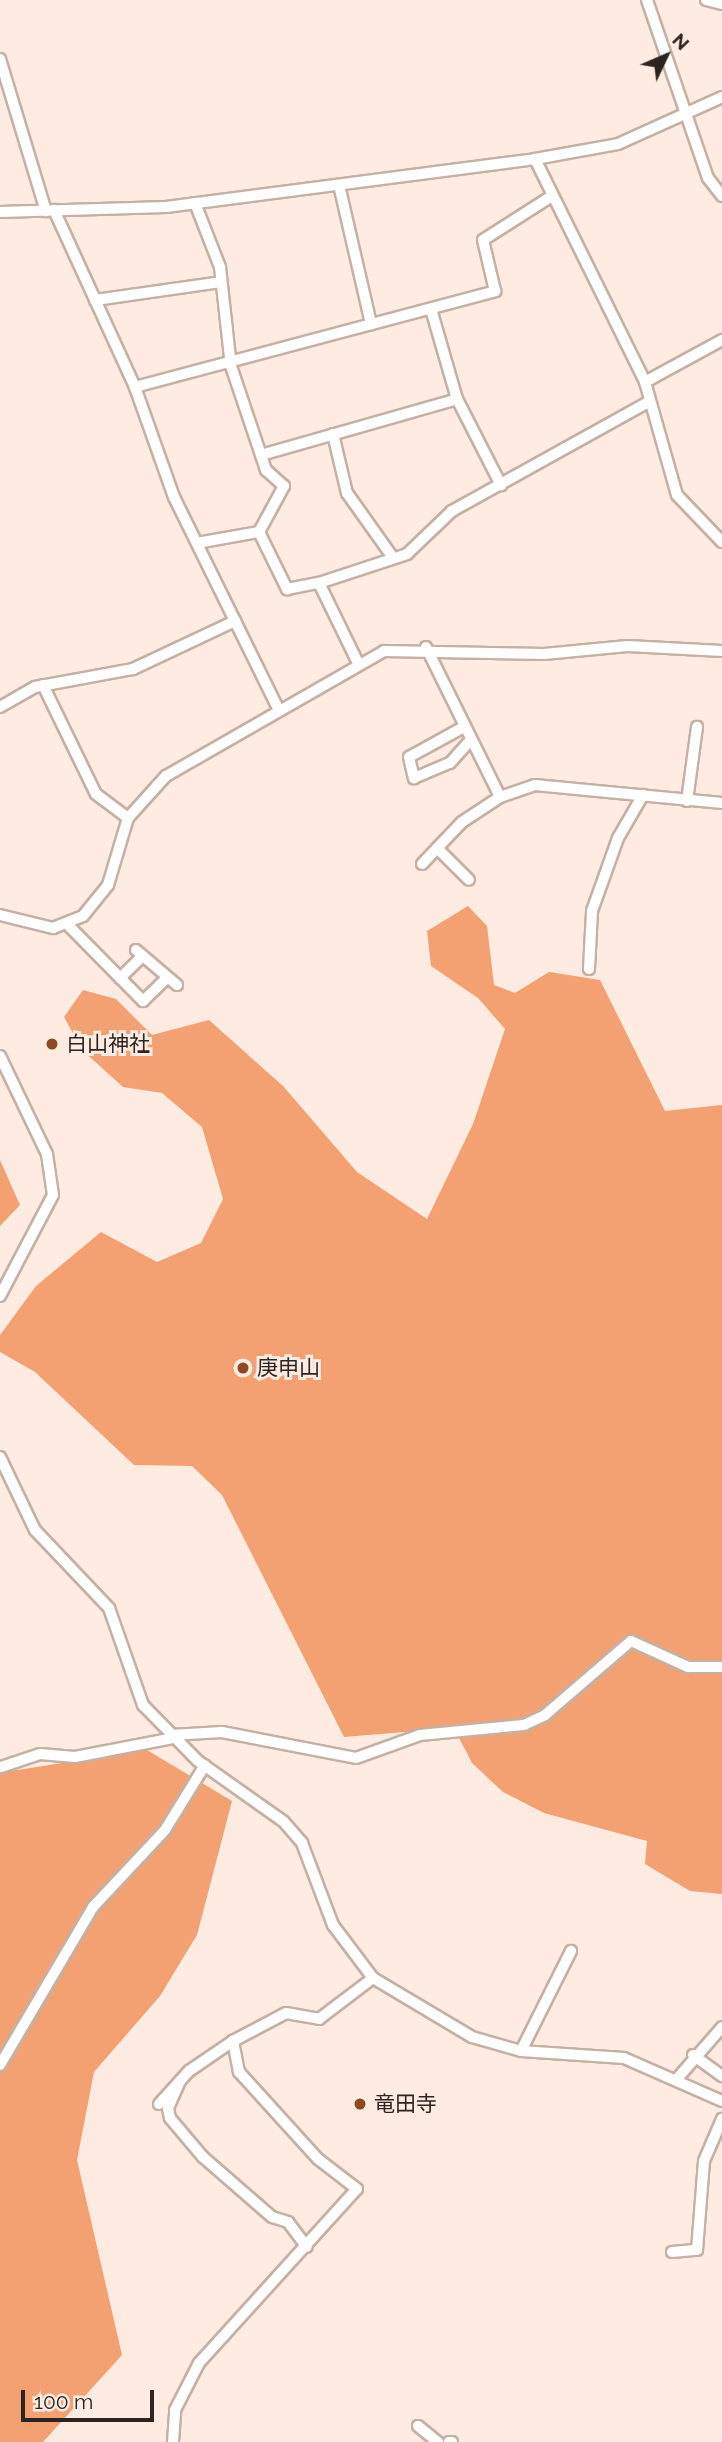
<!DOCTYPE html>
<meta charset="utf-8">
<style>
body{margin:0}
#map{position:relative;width:722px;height:2442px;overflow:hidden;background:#feebe2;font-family:Raleway,"Noto Sans JP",sans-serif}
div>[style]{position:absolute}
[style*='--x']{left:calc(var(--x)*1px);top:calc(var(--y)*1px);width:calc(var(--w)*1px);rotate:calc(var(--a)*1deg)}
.forest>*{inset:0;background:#f3a172}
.roads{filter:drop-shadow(2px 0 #c5b0a4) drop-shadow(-2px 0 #c5b0a4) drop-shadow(0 2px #c5b0a4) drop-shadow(0 -2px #c5b0a4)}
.minor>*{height:10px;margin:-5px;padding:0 5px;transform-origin:5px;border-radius:5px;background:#fff}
.dots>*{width:19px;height:19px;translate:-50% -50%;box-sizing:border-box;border:4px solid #feebe2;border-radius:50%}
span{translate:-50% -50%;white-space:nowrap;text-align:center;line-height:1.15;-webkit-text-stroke:6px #feebe2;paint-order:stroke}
.poi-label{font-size:21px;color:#2c2420}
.left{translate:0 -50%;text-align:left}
.north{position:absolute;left:631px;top:21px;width:70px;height:70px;-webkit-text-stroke:5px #feebe2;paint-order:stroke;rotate:46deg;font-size:19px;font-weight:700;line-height:28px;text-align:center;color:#2c2420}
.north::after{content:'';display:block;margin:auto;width:24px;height:32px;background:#2c2420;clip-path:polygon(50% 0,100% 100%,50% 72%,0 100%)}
.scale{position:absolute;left:21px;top:2390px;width:133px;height:32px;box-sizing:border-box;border:4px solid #2c2420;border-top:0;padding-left:9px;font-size:21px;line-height:24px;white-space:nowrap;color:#2c2420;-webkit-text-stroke:5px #feebe2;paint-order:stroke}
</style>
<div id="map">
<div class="forest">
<i style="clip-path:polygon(468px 906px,487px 926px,494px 985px,515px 993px,549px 972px,600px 980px,665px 1111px,722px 1105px,722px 1894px,690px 1891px,645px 1864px,647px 1841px,544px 1813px,503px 1792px,472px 1763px,459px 1738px,441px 1729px,344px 1737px,222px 1495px,192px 1466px,134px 1465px,35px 1372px,0 1352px,0 1335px,36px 1286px,101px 1232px,157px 1262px,201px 1243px,223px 1199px,202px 1127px,162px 1093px,123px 1087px,82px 1050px,64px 1017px,83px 990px,116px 999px,152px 1035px,209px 1020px,283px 1086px,357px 1172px,427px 1219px,473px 1124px,505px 1029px,478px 998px,431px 966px,427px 931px)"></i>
<i style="clip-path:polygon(0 1160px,20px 1205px,0 1226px)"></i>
<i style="clip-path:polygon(147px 1750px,232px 1801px,197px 1935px,160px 1996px,94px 2072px,77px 2160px,122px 2355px,43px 2442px,0 2442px,0 1762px,17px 1770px)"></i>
</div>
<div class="roads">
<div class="minor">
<i style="--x:647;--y:0;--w:188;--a:71.1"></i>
<i style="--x:708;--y:178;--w:23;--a:52"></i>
<i style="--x:706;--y:0;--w:16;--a:14"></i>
<i style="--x:0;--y:59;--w:159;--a:73.2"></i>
<i style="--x:535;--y:159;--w:249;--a:63.7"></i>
<i style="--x:645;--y:382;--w:117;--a:74.2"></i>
<i style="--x:677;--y:495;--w:65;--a:46.2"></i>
<i style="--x:339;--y:185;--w:143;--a:77"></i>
<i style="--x:195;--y:203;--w:69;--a:68.7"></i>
<i style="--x:220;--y:267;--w:100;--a:83.7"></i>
<i style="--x:231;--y:366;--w:110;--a:71.4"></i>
<i style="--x:266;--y:470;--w:24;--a:42"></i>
<i style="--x:284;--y:486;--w:52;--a:118.5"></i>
<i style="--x:54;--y:210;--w:195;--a:65.4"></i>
<i style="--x:135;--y:387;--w:117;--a:70.5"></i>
<i style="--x:174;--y:497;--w:235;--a:63.8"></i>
<i style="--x:0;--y:212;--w:166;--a:-1.7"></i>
<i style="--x:166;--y:207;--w:372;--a:-7.4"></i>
<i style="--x:535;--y:159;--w:84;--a:-10.2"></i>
<i style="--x:618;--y:144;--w:114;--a:-24.3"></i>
<i style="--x:95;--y:300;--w:127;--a:-8.1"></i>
<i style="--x:431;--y:309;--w:94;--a:73.9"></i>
<i style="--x:457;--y:399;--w:97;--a:62.9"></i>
<i style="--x:645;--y:382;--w:88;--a:-28.6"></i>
<i style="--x:135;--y:387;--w:373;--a:-14.9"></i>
<i style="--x:495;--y:291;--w:52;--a:-103.2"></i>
<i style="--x:483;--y:240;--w:78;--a:-32.5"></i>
<i style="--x:333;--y:434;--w:61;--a:76.7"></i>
<i style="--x:347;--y:493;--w:76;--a:54.6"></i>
<i style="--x:261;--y:455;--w:204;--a:-15.9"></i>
<i style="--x:259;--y:532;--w:64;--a:63.8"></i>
<i style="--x:287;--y:589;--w:33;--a:-11"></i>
<i style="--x:319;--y:583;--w:93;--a:-18.2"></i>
<i style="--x:407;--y:554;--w:62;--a:-43.7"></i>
<i style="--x:452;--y:511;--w:225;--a:-29"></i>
<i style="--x:197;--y:543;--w:63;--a:-10.1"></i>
<i style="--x:319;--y:583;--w:89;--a:64"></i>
<i style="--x:426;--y:647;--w:167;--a:63.7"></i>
<i style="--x:43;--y:685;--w:121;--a:64.1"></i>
<i style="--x:96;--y:794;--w:40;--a:37"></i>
<i style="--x:0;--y:707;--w:40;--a:-29.7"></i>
<i style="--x:35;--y:687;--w:100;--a:-10.4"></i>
<i style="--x:133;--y:669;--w:113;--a:-25.2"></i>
<i style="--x:462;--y:728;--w:60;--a:151.3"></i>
<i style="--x:409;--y:757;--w:22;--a:77"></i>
<i style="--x:414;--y:778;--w:39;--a:-23"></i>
<i style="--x:450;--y:763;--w:27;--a:-48"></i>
<i style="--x:687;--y:801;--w:75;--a:-82.3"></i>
<i style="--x:437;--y:848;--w:45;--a:45"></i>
<i style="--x:422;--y:864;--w:58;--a:-46.4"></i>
<i style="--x:462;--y:822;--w:45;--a:-33.3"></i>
<i style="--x:500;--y:797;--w:37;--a:-19"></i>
<i style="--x:535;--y:785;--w:188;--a:5.5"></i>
<i style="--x:0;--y:915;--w:55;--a:13.8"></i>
<i style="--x:53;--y:928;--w:32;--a:-22"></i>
<i style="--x:83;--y:916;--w:40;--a:-51"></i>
<i style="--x:108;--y:885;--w:70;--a:-73.4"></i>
<i style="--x:128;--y:818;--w:57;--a:-47.9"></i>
<i style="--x:166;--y:776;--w:251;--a:-29.8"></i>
<i style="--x:384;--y:651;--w:160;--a:1.1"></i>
<i style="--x:544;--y:654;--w:84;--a:-5.4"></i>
<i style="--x:628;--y:646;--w:94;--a:3"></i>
<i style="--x:68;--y:925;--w:107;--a:45.4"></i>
<i style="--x:143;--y:1001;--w:33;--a:-44"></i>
<i style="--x:136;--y:950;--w:54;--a:40.5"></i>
<i style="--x:589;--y:969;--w:58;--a:-87"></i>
<i style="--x:592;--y:911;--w:77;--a:-70.4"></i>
<i style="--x:618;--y:838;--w:50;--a:-59.8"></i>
<i style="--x:120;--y:978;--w:30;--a:-44"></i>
<i style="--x:0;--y:1056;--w:109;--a:64.4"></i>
<i style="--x:47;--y:1154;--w:41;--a:81.7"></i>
<i style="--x:53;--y:1195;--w:114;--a:117.7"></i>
<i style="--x:0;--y:1457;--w:81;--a:64.4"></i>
<i style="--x:35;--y:1530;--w:108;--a:46.5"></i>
<i style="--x:109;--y:1608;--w:103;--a:70.7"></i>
<i style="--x:143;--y:1705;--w:78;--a:45.5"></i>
<i style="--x:198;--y:1761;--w:105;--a:35.3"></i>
<i style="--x:284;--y:1822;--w:28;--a:49"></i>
<i style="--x:302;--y:1843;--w:88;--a:69.3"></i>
<i style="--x:333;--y:1925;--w:66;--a:53"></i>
<i style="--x:373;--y:1978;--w:115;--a:30.8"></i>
<i style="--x:472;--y:2037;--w:51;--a:15.9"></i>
<i style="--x:521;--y:2051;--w:103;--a:3.9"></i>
<i style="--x:624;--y:2058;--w:107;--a:23.7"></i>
<i style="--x:171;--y:1735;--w:51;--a:-3.4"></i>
<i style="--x:222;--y:1732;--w:136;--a:11"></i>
<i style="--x:356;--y:1758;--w:68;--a:-19.8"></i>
<i style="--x:420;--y:1735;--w:104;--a:-5.5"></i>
<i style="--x:524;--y:1725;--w:23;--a:-25"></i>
<i style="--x:545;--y:1715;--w:113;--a:-40.7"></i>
<i style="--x:631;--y:1641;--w:63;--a:24.5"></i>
<i style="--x:688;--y:1667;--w:34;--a:0"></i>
<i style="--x:1;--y:1767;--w:41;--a:-18.4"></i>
<i style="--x:40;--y:1754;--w:35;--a:5"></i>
<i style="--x:75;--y:1757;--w:101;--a:-10.9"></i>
<i style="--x:521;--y:2051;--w:112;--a:-63.4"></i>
<i style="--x:693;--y:2055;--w:36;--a:36"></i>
<i style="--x:0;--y:2065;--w:183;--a:-59.5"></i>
<i style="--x:93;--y:1907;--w:105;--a:-46.9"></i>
<i style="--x:165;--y:1830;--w:76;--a:-58.4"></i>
<i style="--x:676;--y:2080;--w:70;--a:-49"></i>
<i style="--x:180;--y:2081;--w:30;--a:114"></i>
<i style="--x:168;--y:2108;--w:10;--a:79"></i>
<i style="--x:170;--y:2118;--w:51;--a:49.8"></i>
<i style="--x:203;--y:2157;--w:91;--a:41"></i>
<i style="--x:272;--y:2217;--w:17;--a:17"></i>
<i style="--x:288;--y:2222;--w:31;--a:53"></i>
<i style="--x:159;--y:2104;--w:45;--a:-47.7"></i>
<i style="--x:189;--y:2071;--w:53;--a:-34.3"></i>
<i style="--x:672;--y:2252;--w:25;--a:-5"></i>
<i style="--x:697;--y:2250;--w:89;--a:-85.5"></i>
<i style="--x:704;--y:2161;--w:46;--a:-66.8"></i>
<i style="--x:418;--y:2426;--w:26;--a:39"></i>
<i style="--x:173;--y:2442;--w:32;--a:-86"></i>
<i style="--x:175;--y:2410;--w:53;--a:-62.9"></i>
<i style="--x:199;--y:2363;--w:235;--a:-47.8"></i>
<i style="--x:357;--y:2189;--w:49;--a:-142.4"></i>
<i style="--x:318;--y:2159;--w:118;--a:-132.2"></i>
<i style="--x:239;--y:2072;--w:32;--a:-101"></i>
<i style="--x:233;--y:2041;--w:60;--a:-27.8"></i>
<i style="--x:286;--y:2013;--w:34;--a:10"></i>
<i style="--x:319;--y:2019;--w:68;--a:-37.2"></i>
<i style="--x:449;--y:2442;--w:3;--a:0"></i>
</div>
</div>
<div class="dots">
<i style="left:52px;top:1044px;background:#8e4a1e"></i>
<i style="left:243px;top:1368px;background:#8e4a1e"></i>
<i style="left:360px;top:2104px;background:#8e4a1e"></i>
</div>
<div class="poi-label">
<span class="left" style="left:66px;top:1044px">白山神社</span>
<span class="left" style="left:257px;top:1368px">庚申山</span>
<span class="left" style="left:374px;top:2104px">竜田寺</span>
</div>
<div class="north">N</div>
<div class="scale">100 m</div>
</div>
